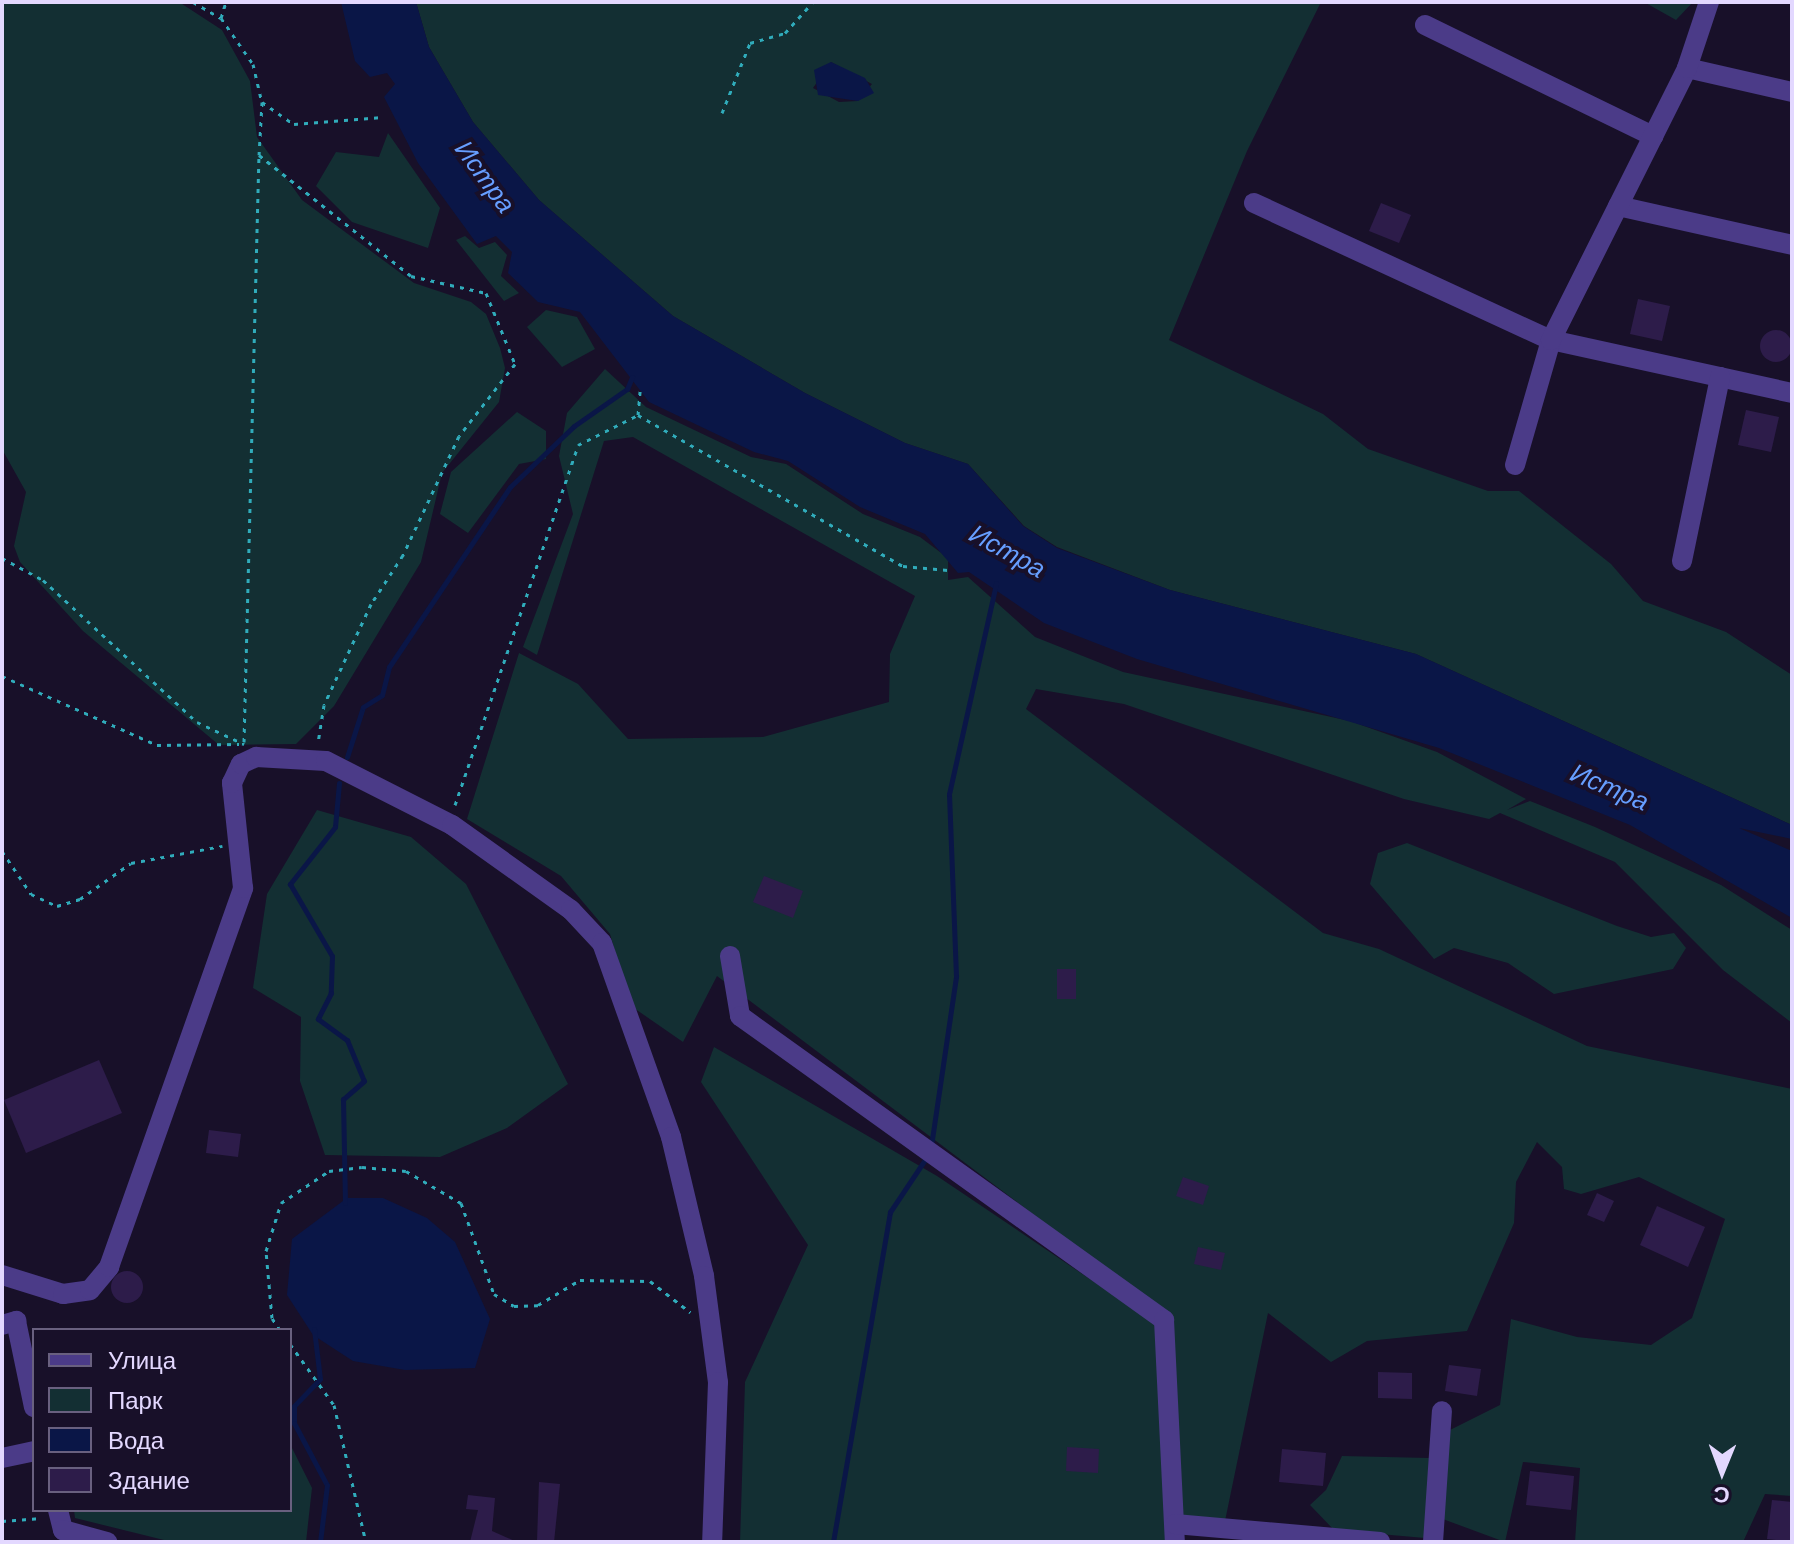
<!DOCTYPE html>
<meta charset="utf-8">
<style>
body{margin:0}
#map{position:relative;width:1794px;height:1544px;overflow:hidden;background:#181029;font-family:Barlow,sans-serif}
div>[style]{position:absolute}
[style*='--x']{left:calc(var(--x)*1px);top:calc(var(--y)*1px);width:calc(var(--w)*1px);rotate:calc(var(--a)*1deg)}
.green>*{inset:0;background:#132f33}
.water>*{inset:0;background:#0a1647}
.stream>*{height:5px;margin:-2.5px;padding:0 2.5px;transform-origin:2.5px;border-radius:2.5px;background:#0a1647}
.building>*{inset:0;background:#2d1c4a}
.round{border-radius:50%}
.path>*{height:3px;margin-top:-1.5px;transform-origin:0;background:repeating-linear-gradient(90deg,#30acbb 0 4px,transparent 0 10px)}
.minor>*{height:20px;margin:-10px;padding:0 10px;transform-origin:10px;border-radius:10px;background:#4b3b88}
span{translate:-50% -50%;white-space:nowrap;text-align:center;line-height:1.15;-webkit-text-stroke:8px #181029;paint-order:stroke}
.water-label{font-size:26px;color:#669eff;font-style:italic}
.frame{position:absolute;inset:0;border:4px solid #e3d8ff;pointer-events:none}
.legend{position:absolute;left:32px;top:1328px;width:260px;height:184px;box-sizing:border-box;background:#181029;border:2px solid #69607f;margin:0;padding:10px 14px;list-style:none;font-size:24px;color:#e3d8ff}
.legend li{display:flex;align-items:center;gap:16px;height:40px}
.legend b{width:40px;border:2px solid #69607f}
.north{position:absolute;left:1682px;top:1432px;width:80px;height:80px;-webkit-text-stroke:6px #181029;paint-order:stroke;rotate:181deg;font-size:22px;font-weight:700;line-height:32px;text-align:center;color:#e3d8ff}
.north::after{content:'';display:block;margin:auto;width:28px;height:36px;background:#e3d8ff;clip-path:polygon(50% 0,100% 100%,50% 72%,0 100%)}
</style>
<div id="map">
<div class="green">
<i style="clip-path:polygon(2px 2px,179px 2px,222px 30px,250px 81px,257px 137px,302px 200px,414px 283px,471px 302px,486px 314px,500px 348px,505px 368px,499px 402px,442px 473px,421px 562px,334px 706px,296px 744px,219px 745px,83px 631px,20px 562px,14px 546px,26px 492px,2px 449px)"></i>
<i style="clip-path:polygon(evenodd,416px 2px,1321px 2px,1247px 151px,1169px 340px,1323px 414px,1368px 449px,1488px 491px,1519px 491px,1611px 564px,1643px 601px,1726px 632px,1792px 675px,1792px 825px,1416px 654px,1170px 590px,1057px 547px,1024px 526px,968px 464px,905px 443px,805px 393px,673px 316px,539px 200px,473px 122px,429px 47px,416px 2px,831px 62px,872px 84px,858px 101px,839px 102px,813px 88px,831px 62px)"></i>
<i style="clip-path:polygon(1644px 2px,1693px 2px,1676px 20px)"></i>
<i style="clip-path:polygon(388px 133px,440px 208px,428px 248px,352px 222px,316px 186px,336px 152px,379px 157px)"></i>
<i style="clip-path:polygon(465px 236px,479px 248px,495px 242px,507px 255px,501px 276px,519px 293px,504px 301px,456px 240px)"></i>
<i style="clip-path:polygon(546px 310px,577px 317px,595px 349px,562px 367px,527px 327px)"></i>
<i style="clip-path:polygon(605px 369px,646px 407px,751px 457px,786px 464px,863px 514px,920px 537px,948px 558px,948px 580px,968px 577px,1035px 637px,1123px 672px,1350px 721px,1437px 752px,1526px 799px,1507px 810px,1530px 801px,1595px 827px,1721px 885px,1792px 930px,1792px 1023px,1723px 970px,1615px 862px,1500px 813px,1489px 819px,1404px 799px,1124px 704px,1036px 689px,1026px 709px,1323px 933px,1379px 949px,1587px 1046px,1792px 1089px,1792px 1496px,1765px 1494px,1743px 1542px,1575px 1542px,1580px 1468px,1523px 1462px,1505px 1542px,1440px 1518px,1446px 1432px,1500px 1405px,1511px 1319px,1577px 1337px,1651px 1345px,1692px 1318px,1725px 1219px,1639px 1177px,1581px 1194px,1564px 1189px,1562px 1167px,1537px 1142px,1516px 1182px,1514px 1223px,1467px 1331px,1367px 1341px,1331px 1362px,1268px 1313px,1225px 1521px,1180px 1518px,1171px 1318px,717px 976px,683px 1042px,631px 1006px,610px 934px,561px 876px,467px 819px,519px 653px,578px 684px,628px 739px,763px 737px,889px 702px,890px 654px,915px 596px,633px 437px,604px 441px,537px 655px,523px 647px,573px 514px,559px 456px,567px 413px)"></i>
<i style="clip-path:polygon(517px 412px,546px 431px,546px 459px,519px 464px,468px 533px,440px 514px,451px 472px)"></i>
<i style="clip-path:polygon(317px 810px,411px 837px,466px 884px,568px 1084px,507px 1128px,440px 1157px,325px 1155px,300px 1081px,301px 1017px,253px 988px,267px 894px)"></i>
<i style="clip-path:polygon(1407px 843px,1617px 926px,1651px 937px,1674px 933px,1686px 948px,1673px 969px,1554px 994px,1508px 963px,1454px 948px,1434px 959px,1370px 884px,1378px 853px)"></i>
<i style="clip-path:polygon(714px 1047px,937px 1176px,1158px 1325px,1168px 1542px,740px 1542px,745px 1382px,808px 1245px,701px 1082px)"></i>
<i style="clip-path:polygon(290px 1444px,312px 1488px,306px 1542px,172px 1542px,75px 1518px,74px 1510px,290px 1510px)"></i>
<i style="clip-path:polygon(1342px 1456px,1429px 1458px,1425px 1538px,1334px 1530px,1310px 1505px,1326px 1490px)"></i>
</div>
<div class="water">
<i style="clip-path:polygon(341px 2px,416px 2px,429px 47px,473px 122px,539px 200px,673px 316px,805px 393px,905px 443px,968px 464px,1023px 526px,1057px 548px,1170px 590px,1416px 654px,1792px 825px,1792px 839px,1739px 828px,1792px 851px,1792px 918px,1630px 825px,1439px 748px,1137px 659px,1044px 623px,969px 572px,958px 573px,925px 534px,860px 507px,788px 461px,754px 452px,649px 402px,580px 312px,538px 302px,508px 273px,512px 252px,496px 236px,477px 244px,418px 163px,384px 97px,395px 84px,387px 73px,370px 77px,355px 61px)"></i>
<i style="clip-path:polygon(831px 62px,865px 78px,874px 93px,858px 101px,818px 95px,814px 70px)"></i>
<i style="clip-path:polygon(347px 1198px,383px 1198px,427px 1218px,455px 1242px,490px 1319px,475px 1368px,405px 1370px,353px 1361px,313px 1335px,287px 1295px,292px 1239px)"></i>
</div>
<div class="stream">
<i style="--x:347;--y:757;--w:52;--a:-72.3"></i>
<i style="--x:363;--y:707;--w:22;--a:-32"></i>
<i style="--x:382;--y:695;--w:29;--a:-76"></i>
<i style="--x:389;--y:667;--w:217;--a:-56.1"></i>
<i style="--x:510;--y:487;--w:88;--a:-43.6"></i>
<i style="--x:574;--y:426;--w:65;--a:-34.9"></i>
<i style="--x:627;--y:389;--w:13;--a:-67"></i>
<i style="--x:339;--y:783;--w:44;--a:95.2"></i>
<i style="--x:335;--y:827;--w:73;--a:128.3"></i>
<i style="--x:290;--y:884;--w:83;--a:59.7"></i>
<i style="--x:332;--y:956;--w:37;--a:92"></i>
<i style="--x:331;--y:993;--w:29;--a:117"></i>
<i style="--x:318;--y:1019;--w:36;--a:36"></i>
<i style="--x:347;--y:1040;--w:44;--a:67.5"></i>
<i style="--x:364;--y:1081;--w:28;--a:139"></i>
<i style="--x:343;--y:1099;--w:104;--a:88.9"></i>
<i style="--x:931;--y:1146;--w:172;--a:-81.6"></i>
<i style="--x:956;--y:976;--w:182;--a:-92.2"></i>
<i style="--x:949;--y:794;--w:216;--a:-77.4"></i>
<i style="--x:314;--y:1329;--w:50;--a:83.2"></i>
<i style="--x:320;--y:1379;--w:37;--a:134"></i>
<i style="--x:294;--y:1406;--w:17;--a:90"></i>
<i style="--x:294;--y:1423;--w:70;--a:62"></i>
<i style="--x:327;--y:1485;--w:57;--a:97"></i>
<i style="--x:833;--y:1542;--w:335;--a:-80.2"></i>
<i style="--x:890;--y:1212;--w:69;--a:-56.3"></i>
</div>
<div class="building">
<i style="clip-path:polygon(1381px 203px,1411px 215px,1399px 243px,1369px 231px)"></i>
<i style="clip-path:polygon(1638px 299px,1670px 306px,1662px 341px,1630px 334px)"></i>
<i class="round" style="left:1760px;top:330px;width:32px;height:32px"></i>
<i style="clip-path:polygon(1746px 410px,1779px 417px,1771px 452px,1738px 445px)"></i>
<i style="clip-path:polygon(764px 876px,803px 891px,793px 918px,753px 902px)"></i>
<i style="clip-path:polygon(1057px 969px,1076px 969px,1076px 999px,1057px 999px)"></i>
<i style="clip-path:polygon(99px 1060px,122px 1113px,26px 1153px,4px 1100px)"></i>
<i style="clip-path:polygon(209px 1130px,241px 1134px,238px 1157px,206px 1153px)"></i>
<i style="clip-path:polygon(1183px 1177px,1209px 1186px,1203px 1205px,1176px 1196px)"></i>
<i style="clip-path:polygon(1597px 1193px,1614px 1201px,1604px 1222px,1587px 1215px)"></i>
<i style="clip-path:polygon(1657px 1206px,1705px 1227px,1688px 1267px,1640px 1245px)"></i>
<i style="clip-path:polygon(1198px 1247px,1225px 1253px,1221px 1270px,1194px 1264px)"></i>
<i class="round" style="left:111px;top:1271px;width:32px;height:32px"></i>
<i style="clip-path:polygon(1449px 1365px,1481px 1369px,1477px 1396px,1445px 1391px)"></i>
<i style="clip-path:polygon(1378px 1372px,1412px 1373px,1412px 1399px,1378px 1398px)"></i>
<i style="clip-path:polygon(1067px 1447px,1099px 1449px,1098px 1473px,1066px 1471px)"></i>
<i style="clip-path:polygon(1282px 1449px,1326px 1453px,1323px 1486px,1279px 1482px)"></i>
<i style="clip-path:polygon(1530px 1471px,1574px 1476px,1571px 1510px,1526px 1505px)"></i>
<i style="clip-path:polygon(539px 1482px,560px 1484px,554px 1542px,537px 1542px)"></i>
<i style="clip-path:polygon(468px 1495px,495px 1498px,492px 1531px,517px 1542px,470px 1542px,478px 1510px,466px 1509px)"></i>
<i style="clip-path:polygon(1772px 1500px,1792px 1502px,1792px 1542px,1767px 1539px)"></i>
</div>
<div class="path">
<i style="--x:193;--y:2;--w:32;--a:30"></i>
<i style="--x:221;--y:18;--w:56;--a:55.2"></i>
<i style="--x:253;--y:64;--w:39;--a:77"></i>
<i style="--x:262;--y:102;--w:53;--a:93.2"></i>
<i style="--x:259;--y:155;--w:194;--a:38.5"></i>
<i style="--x:411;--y:276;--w:77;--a:12.8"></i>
<i style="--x:486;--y:293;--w:77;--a:67.8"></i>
<i style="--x:515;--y:364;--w:91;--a:127.9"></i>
<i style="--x:459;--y:436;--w:132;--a:115.2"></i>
<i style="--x:403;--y:555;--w:59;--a:123.1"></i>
<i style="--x:371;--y:604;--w:111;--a:115"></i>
<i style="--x:324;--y:705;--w:39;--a:99"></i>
<i style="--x:221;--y:18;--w:17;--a:-73"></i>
<i style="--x:262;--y:102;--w:39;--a:35"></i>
<i style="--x:294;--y:124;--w:89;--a:-4.5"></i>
<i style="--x:722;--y:113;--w:75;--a:-68.2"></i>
<i style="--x:750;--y:43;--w:36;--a:-16"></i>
<i style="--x:785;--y:33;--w:42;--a:-47.9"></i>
<i style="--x:638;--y:415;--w:24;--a:-85"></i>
<i style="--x:2;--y:558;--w:47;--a:28.2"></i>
<i style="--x:43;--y:580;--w:209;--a:42.7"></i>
<i style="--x:197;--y:722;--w:52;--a:25.1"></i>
<i style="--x:2;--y:676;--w:170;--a:24"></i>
<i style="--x:157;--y:745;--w:82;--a:-0.7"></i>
<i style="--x:244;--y:742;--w:587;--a:-88.54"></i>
<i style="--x:455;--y:805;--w:380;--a:-71.1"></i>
<i style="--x:578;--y:445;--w:67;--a:-26.6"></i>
<i style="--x:638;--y:415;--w:305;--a:29.7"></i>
<i style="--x:903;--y:566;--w:45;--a:5.1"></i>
<i style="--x:2;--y:851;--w:52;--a:56"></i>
<i style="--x:31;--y:894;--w:29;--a:25"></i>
<i style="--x:57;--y:906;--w:24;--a:-17"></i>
<i style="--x:80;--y:899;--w:62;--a:-35.2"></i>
<i style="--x:131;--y:863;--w:93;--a:-10.6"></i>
<i style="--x:280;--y:1330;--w:14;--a:-124"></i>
<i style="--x:272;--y:1318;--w:67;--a:-95.1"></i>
<i style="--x:266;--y:1251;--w:50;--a:-72.6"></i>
<i style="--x:281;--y:1203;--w:58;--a:-33.7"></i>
<i style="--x:329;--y:1171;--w:33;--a:-7"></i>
<i style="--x:362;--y:1167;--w:44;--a:5.2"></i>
<i style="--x:406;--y:1171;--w:64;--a:30.2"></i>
<i style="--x:461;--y:1203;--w:97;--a:70.1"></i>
<i style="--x:494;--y:1294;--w:23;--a:31"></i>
<i style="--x:514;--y:1306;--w:24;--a:-2"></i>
<i style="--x:538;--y:1305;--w:49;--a:-30.8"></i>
<i style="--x:580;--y:1280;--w:70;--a:0.8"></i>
<i style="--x:650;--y:1281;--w:51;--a:37.8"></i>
<i style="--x:290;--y:1344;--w:75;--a:54.2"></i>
<i style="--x:334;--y:1405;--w:141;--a:76.9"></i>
<i style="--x:2;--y:1521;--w:40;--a:-4.3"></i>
</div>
<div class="minor">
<i style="--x:1425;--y:25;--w:254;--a:26"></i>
<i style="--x:1687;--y:68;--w:108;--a:12.9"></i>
<i style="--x:1254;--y:203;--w:327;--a:24.8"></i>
<i style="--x:1551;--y:340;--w:247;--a:12.4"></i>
<i style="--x:1618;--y:206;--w:178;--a:12.6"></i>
<i style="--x:1515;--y:465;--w:130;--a:-73.9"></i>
<i style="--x:1551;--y:340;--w:304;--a:-63.4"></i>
<i style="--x:1687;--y:68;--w:70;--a:-71.6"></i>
<i style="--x:1682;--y:561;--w:188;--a:-78.3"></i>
<i style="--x:730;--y:956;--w:61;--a:80.5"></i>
<i style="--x:740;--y:1016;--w:522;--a:35.64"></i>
<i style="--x:1164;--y:1320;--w:222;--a:87.2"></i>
<i style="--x:2;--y:1275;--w:64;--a:17.3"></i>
<i style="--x:63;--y:1294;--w:27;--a:-8"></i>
<i style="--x:90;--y:1290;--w:30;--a:-50"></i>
<i style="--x:109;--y:1267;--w:402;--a:-70.5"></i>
<i style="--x:243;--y:888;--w:106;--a:-96"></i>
<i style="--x:232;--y:783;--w:21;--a:-65"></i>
<i style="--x:241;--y:764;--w:17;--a:-25"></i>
<i style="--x:256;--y:757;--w:70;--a:3.3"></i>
<i style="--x:326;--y:761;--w:141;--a:26.9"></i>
<i style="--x:452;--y:825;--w:146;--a:35.5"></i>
<i style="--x:571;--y:910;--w:45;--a:46.8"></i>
<i style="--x:602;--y:943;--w:206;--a:70.4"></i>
<i style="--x:671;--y:1137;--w:143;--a:76.6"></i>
<i style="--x:704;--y:1276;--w:107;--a:82.5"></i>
<i style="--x:718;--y:1382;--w:160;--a:92.1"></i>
<i style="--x:2;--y:1325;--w:15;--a:-16"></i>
<i style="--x:16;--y:1321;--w:88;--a:78.2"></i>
<i style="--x:2;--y:1458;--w:33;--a:-12"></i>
<i style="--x:58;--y:1510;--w:21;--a:76"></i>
<i style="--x:1175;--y:1524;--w:206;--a:5"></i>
<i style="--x:63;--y:1530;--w:46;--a:15.3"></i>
<i style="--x:1433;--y:1542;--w:131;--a:-86.1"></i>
</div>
<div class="water-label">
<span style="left:486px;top:176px;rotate:54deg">Истра</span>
<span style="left:1008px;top:550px;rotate:29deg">Истра</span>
<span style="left:1610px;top:786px;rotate:23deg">Истра</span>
</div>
<div class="frame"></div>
<ul class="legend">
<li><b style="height:10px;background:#4b3b88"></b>Улица</li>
<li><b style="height:22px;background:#132f33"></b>Парк</li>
<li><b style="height:22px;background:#0a1647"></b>Вода</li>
<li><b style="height:22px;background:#2d1c4a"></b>Здание</li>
</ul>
<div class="north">С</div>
</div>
